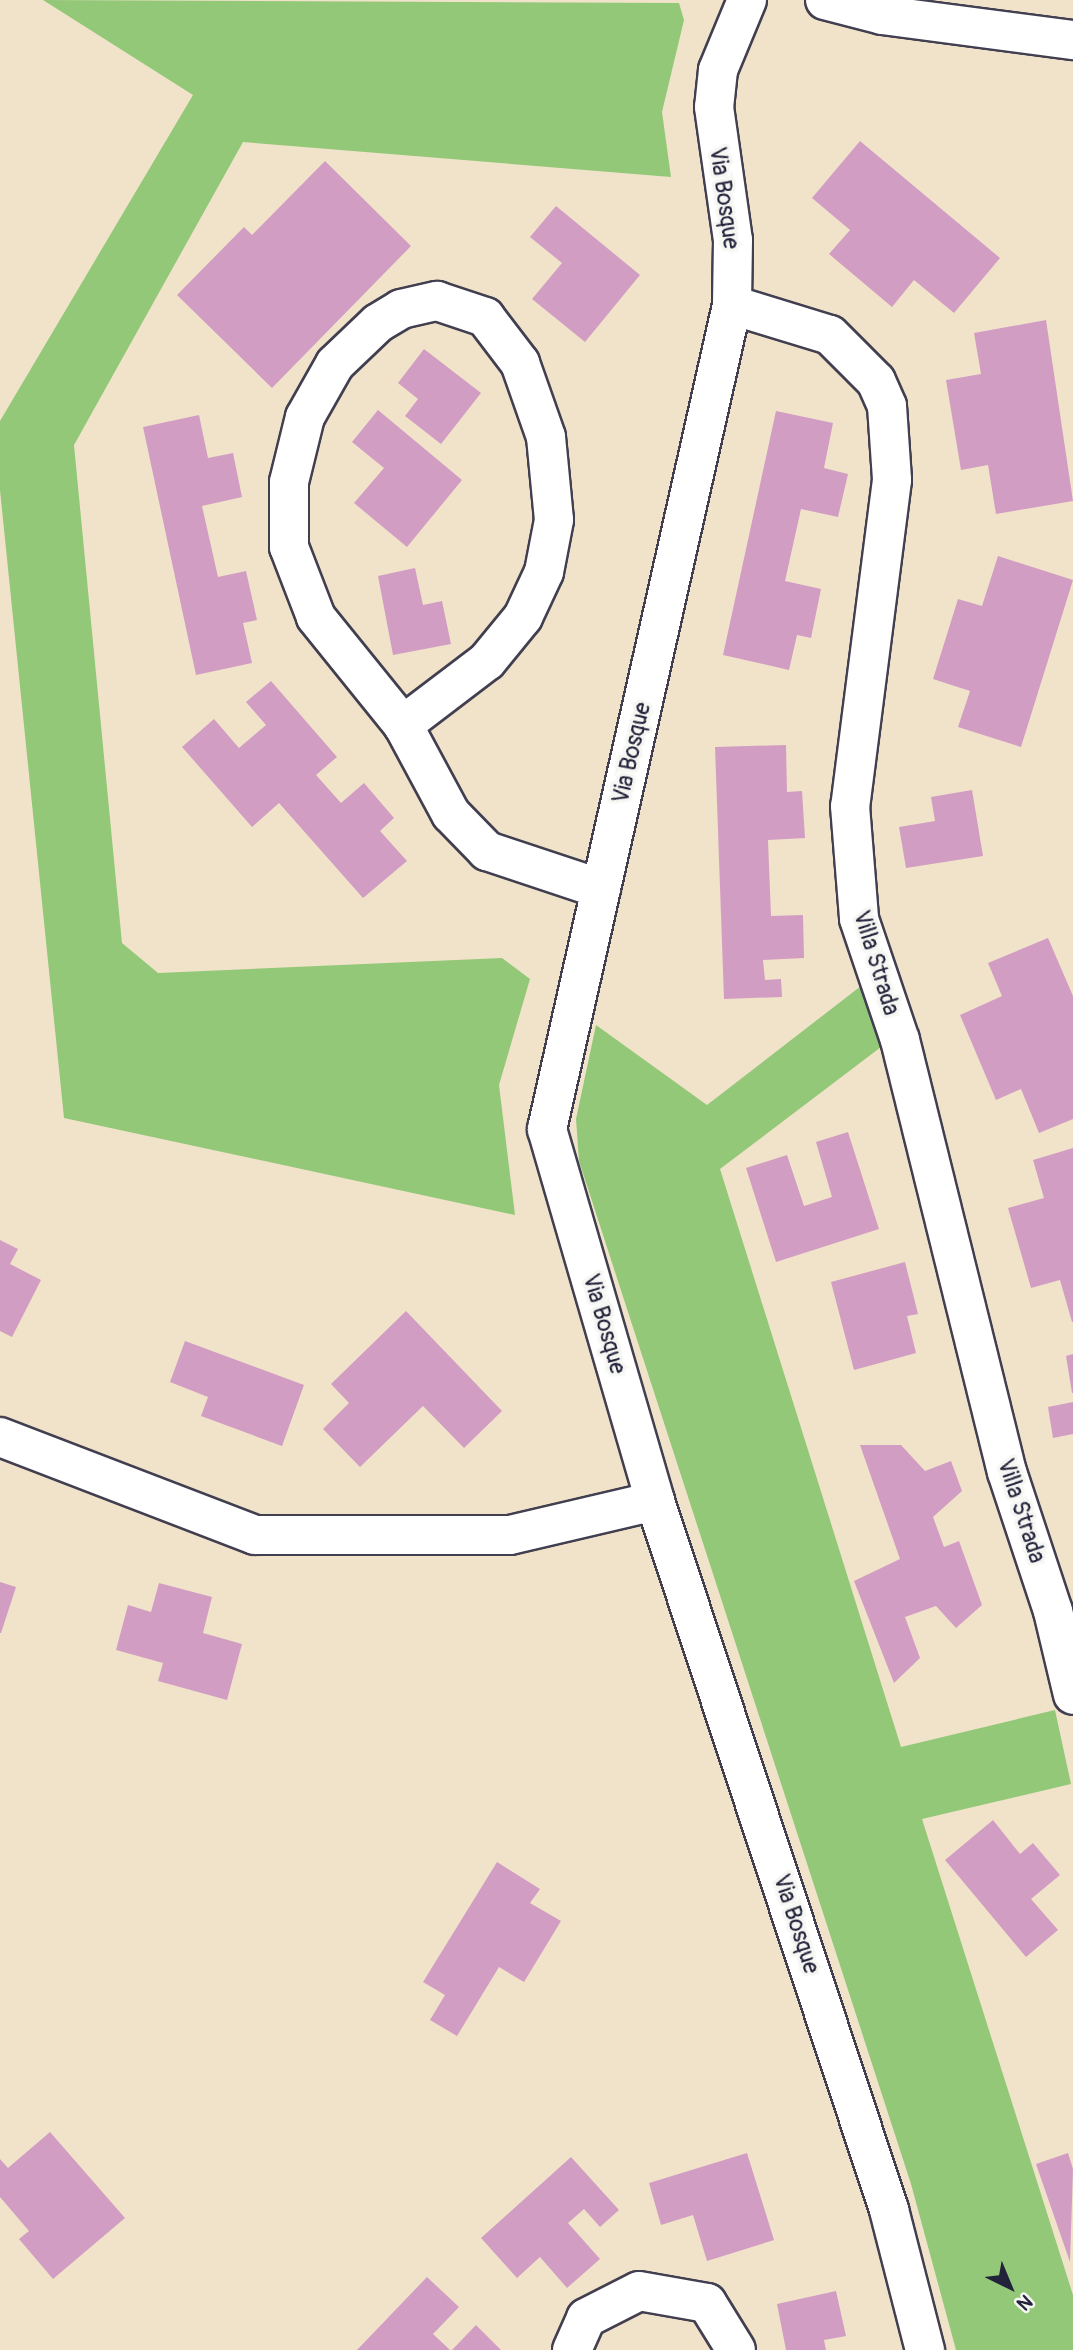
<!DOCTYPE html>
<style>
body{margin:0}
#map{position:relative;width:1073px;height:2350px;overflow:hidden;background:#f1e3ca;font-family:Pangolin,sans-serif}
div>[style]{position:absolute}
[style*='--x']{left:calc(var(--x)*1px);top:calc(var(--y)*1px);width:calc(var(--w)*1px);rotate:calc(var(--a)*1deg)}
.green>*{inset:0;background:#93c879}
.building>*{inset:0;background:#d29dc3}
.roads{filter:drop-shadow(2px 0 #413f50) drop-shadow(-2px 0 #413f50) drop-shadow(0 2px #413f50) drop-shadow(0 -2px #413f50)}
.street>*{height:38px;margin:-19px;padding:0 19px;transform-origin:19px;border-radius:19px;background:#fff}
span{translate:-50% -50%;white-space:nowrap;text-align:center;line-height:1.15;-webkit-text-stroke:7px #f6f6f2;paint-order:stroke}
.street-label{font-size:23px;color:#22223b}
.north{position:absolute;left:975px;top:2252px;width:70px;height:70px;-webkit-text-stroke:5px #f6f6f2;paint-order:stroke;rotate:137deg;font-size:19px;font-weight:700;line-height:28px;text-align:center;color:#22223b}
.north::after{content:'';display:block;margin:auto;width:24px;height:32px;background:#22223b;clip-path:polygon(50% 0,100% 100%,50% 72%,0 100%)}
</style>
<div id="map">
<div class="green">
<i style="clip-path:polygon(43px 0,679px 3px,684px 20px,662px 112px,671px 177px,243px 142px,74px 445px,122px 943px,158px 973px,502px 958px,530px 979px,499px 1085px,515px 1215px,64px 1118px,0 490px,0 421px,193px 95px)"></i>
<i style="clip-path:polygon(861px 986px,881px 1047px,720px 1169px,901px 1747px,1055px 1710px,1071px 1784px,922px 1819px,1073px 2295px,1073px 2350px,956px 2350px,911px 2184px,579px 1161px,576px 1119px,596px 1025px,707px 1105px)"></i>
</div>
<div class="building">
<i style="clip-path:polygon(860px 141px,1000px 258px,954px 313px,914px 280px,892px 307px,829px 254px,850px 230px,812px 198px)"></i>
<i style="clip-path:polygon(325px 161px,411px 246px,272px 388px,177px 295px,244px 227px,252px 235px)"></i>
<i style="clip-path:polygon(556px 206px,640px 275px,585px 342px,532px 299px,562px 263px,530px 237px)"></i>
<i style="clip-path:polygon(1046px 320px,1073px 501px,996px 514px,988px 465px,961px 470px,946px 380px,981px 374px,974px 333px)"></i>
<i style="clip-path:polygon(424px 349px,481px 393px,441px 444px,405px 416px,418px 399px,398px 383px)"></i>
<i style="clip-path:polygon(378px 410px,462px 480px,407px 547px,354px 503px,384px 468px,352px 442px)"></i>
<i style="clip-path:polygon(776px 411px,833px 423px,824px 468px,848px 474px,838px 517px,801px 509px,785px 581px,821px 589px,811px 638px,797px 635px,789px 670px,723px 655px)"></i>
<i style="clip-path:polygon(199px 415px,208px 458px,233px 453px,242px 497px,202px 506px,218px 577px,246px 571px,257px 620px,243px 623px,252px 663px,196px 675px,143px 427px)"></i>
<i style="clip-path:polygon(998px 556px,1073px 580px,1021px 747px,958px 727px,970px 691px,933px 679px,958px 599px,982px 606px)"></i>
<i style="clip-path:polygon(415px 568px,423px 605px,442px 601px,451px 644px,393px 655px,378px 576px)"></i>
<i style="clip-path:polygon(271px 681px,337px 757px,316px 775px,341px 803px,364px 783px,394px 818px,380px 831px,407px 861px,363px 898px,279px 803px,252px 827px,182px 747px,214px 719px,239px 748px,266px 725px,246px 702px)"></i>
<i style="clip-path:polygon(786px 745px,787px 792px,802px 791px,805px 838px,768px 840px,771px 916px,803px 915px,804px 958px,763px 960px,765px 980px,781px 979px,782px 997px,724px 999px,715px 747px)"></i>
<i style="clip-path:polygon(972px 790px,983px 856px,906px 868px,899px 827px,935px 821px,931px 797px)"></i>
<i style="clip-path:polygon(1048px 938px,1073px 996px,1073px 1119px,1039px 1133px,1021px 1089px,996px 1100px,960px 1015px,1002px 996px,988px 963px)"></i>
<i style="clip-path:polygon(848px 1132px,879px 1229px,776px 1262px,746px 1168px,787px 1155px,804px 1206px,832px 1197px,816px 1142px)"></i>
<i style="clip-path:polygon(1073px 1148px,1073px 1322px,1072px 1322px,1060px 1280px,1031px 1288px,1008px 1208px,1044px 1198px,1033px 1160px)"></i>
<i style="clip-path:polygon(0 1240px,18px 1249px,10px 1264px,41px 1280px,12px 1337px,0 1331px)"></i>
<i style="clip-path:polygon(905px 1262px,918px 1314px,907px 1316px,916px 1353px,854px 1370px,831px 1282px)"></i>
<i style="clip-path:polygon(406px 1311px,502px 1411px,464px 1448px,423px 1406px,360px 1467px,323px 1429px,349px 1403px,331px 1384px)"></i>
<i style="clip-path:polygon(185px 1341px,304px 1385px,282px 1446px,201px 1416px,208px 1397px,170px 1382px)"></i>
<i style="clip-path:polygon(1073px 1354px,1073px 1393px,1072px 1393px,1066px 1356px)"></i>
<i style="clip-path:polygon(1073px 1402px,1073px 1434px,1053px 1438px,1048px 1407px)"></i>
<i style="clip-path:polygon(860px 1445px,901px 1445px,925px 1471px,951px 1461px,962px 1491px,933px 1517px,944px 1547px,959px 1541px,982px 1605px,956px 1628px,936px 1606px,905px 1617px,920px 1658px,894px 1683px,854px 1581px,900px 1559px)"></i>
<i style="clip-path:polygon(0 1582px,16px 1587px,1px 1633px,0 1633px)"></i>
<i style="clip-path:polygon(159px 1583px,212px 1597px,203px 1633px,242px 1644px,227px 1700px,158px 1681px,163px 1663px,116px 1650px,128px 1605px,151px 1612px)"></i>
<i style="clip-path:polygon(993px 1820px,1020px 1854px,1033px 1843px,1060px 1875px,1031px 1899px,1058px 1930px,1026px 1957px,945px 1860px)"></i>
<i style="clip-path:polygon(497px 1862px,540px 1889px,530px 1903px,561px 1921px,524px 1982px,499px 1967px,457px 2036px,430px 2020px,445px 1995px,423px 1982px)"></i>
<i style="clip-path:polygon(50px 2132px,125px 2218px,53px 2279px,19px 2239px,29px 2231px,0 2197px,0 2159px,8px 2168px)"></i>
<i style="clip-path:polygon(747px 2153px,774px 2240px,707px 2261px,693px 2215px,661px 2225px,649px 2183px)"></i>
<i style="clip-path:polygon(1068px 2153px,1073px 2169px,1070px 2262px,1036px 2164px)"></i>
<i style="clip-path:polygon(571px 2157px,619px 2210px,600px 2227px,584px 2209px,568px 2223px,600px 2259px,567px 2288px,540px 2257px,517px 2278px,481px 2238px)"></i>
<i style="clip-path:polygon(427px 2277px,459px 2307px,433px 2334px,450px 2350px,357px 2350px)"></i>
<i style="clip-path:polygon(836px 2291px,846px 2336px,824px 2340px,826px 2350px,786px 2350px,777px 2304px)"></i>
<i style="clip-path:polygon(476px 2325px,501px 2350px,452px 2350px)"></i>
</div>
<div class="roads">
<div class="street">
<i style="--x:747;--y:0;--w:76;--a:112.5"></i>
<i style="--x:718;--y:70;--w:37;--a:96"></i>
<i style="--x:714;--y:107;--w:134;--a:81.9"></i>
<i style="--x:733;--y:240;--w:65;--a:90.9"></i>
<i style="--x:732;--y:305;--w:845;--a:102.65"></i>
<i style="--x:547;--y:1129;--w:387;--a:73.8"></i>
<i style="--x:655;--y:1501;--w:747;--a:71.73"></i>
<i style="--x:889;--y:2210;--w:145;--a:75.6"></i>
<i style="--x:825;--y:0;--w:59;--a:14.7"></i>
<i style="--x:882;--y:15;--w:193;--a:7.5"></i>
<i style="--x:732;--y:305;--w:102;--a:17"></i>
<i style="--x:830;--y:335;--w:65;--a:45"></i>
<i style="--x:876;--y:381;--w:27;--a:66"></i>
<i style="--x:887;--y:406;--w:74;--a:86.1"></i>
<i style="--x:892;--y:480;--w:329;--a:97.3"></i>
<i style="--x:850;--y:806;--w:113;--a:85.4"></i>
<i style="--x:859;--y:919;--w:128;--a:71.3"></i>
<i style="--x:900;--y:1040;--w:445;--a:76.1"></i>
<i style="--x:1007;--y:1472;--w:146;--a:71.7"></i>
<i style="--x:1053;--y:1611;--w:86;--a:76.6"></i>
<i style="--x:403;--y:725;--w:139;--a:-128.9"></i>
<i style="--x:316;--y:617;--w:75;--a:-111.1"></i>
<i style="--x:289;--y:547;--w:65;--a:-90"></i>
<i style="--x:289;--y:482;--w:67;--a:-76.2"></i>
<i style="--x:305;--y:417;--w:61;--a:-60.5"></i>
<i style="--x:335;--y:364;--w:59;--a:-43.6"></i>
<i style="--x:378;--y:323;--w:27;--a:-31"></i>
<i style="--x:401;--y:309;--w:37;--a:-13"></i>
<i style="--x:437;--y:301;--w:51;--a:18.4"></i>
<i style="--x:485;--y:317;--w:58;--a:52.7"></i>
<i style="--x:520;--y:363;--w:78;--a:70.6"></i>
<i style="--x:546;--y:437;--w:83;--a:84.5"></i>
<i style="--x:554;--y:520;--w:53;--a:100.9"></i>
<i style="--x:544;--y:572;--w:50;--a:115"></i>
<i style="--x:523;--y:617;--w:57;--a:129.3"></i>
<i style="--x:487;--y:661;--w:106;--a:142.7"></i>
<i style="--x:403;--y:725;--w:101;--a:61.7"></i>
<i style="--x:451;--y:814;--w:52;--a:45.8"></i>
<i style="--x:487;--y:851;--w:120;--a:18.4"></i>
<i style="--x:0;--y:1437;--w:273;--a:21"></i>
<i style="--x:255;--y:1535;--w:255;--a:0"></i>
<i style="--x:510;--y:1535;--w:149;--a:-13.2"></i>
<i style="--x:572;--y:2350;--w:35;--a:-66"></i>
<i style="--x:586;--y:2318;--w:59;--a:-27"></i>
<i style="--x:639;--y:2291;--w:69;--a:10"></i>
<i style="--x:707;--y:2303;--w:55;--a:58.3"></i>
</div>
</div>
<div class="street-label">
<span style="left:724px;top:198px;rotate:82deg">Via Bosque</span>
<span style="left:632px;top:753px;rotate:-77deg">Via Bosque</span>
<span style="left:876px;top:963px;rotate:73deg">Villa Strada</span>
<span style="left:604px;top:1324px;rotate:74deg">Via Bosque</span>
<span style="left:1021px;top:1511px;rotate:72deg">Villa Strada</span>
<span style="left:796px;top:1924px;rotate:72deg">Via Bosque</span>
</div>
<div class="north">N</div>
</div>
